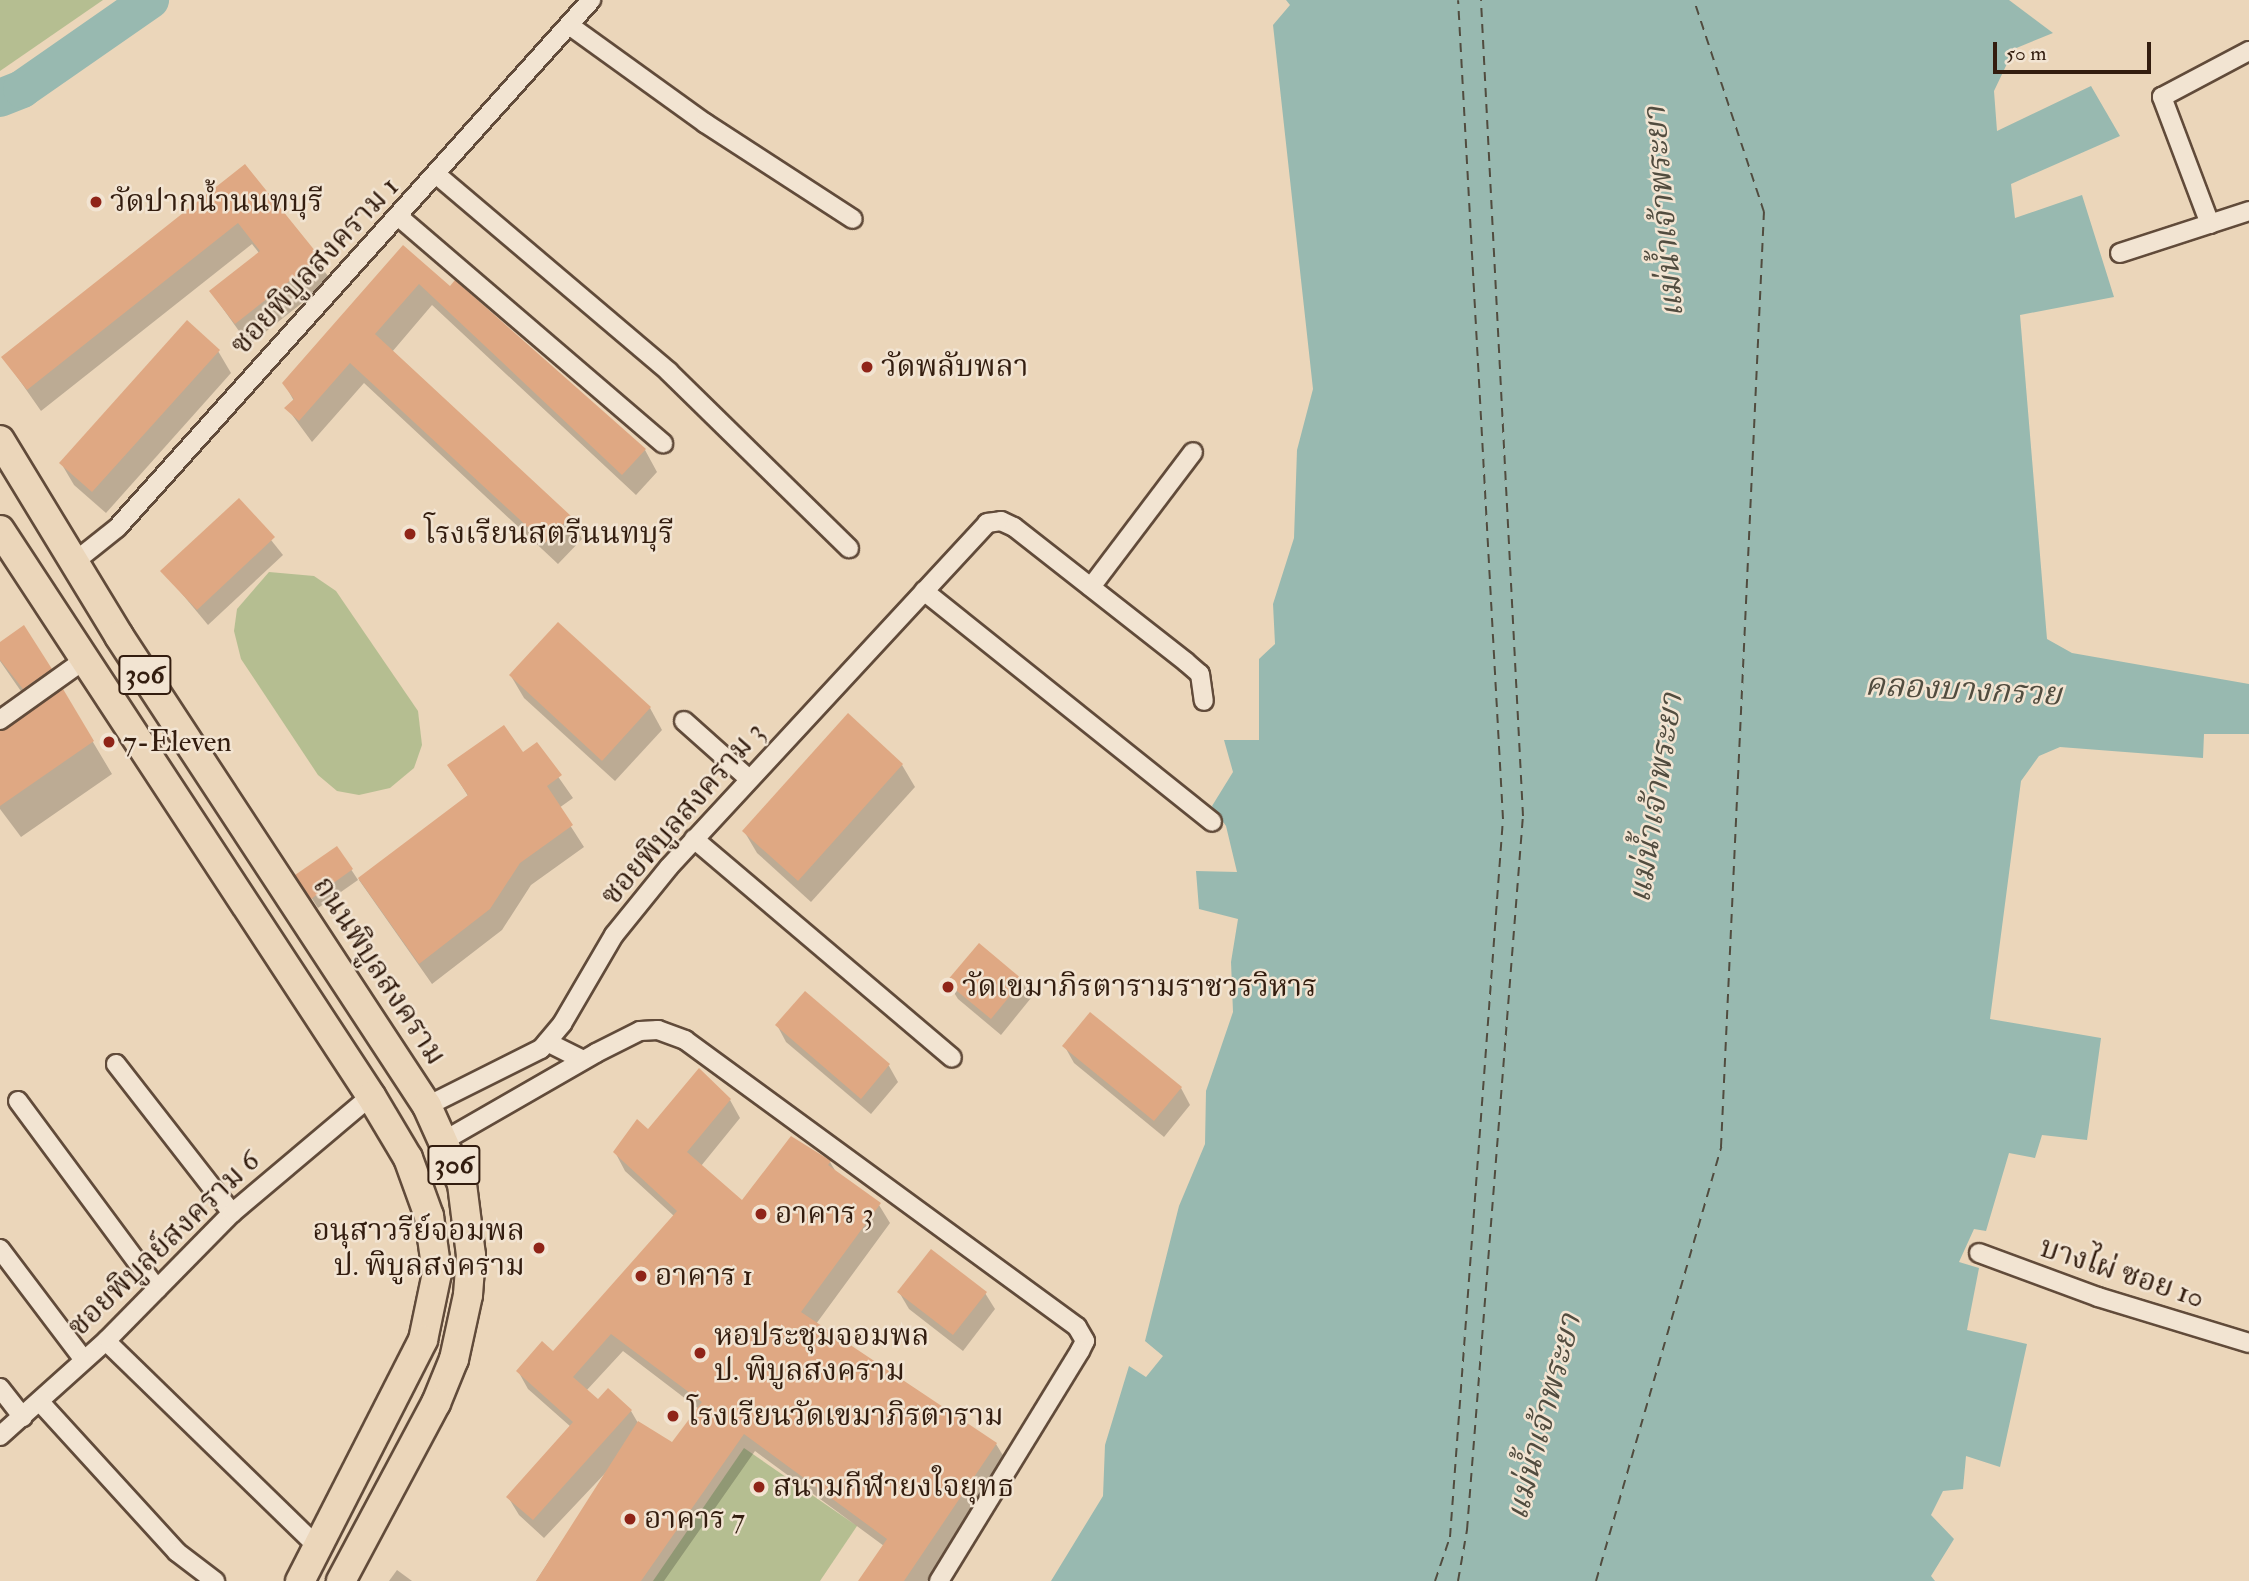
<!DOCTYPE html>
<meta charset="utf-8">
<style>
body{margin:0}
#map{position:relative;width:2249px;height:1581px;overflow:hidden;background:#ebd6ba;font-family:"IM FELL Double Pica","Noto Serif Thai",serif}
div>[style]{position:absolute}
[style*='--x']{left:calc(var(--x)*1px);top:calc(var(--y)*1px);width:calc(var(--w)*1px);rotate:calc(var(--a)*1deg)}
.green>*{inset:0;background:#b5be91}
.water>*{inset:0;background:#98b9b0}
.shadow>*{inset:0;background:#0003}
.river>*{height:38px;margin:-19px;padding:0 19px;transform-origin:19px;border-radius:19px;background:#98b9b0}
.ferry>*{height:2px;margin-top:-1px;transform-origin:0;background:repeating-linear-gradient(90deg,#514c3f 0 9px,transparent 0 16px)}
.building>*{inset:0;background:#dfa883}
.roads{filter:drop-shadow(2px 0 #614b3a) drop-shadow(-2px 0 #614b3a) drop-shadow(0 2px #614b3a) drop-shadow(0 -2px #614b3a)}
.minor>*{height:18px;margin:-9px;padding:0 9px;transform-origin:9px;border-radius:9px;background:#f2e4d2}
.primary>*{height:28px;margin:-14px;padding:0 14px;transform-origin:14px;border-radius:14px;background:#ebd6ba}
.dots>*{width:19px;height:19px;translate:-50% -50%;box-sizing:border-box;border:4px solid #f2e4d2;border-radius:50%}
span{translate:-50% -50%;white-space:nowrap;text-align:center;line-height:1.15;-webkit-text-stroke:5px #f2e4d2;paint-order:stroke}
.shield-label span{padding:2px 5px;background:#f2e4d2;border:2px solid;border-radius:5px;-webkit-text-stroke-width:0}
.shield-label{font-size:28px;color:#331d0f;font-weight:700}
.poi-label{font-size:30px;color:#331d0f}
.left{translate:0 -50%;text-align:left}
.right{translate:-100% -50%;text-align:right}
.street-label{font-size:30px;color:#331d0f}
.water-label{font-size:32px;color:#514c3f;font-style:italic}
.scale{position:absolute;left:1993px;top:42px;width:158px;height:32px;box-sizing:border-box;border:4px solid #331d0f;border-top:0;padding-left:9px;font-size:21px;line-height:24px;white-space:nowrap;color:#331d0f;-webkit-text-stroke:5px #f2e4d2;paint-order:stroke}
</style>
<div id="map">
<div class="green">
<i style="clip-path:polygon(0 0,103px 0,0 71px)"></i>
<i style="clip-path:polygon(269px 572px,314px 576px,336px 591px,418px 711px,422px 745px,414px 768px,390px 788px,359px 795px,337px 791px,318px 775px,241px 659px,234px 631px,237px 609px)"></i>
<i style="clip-path:polygon(744px 1448px,857px 1526px,820px 1581px,653px 1581px)"></i>
</div>
<div class="water">
<i style="clip-path:polygon(1286px 0,2009px 0,2053px 33px,2014px 49px,1994px 91px,1997px 131px,2091px 86px,2120px 136px,2011px 184px,2015px 218px,2082px 195px,2114px 297px,2020px 315px,2047px 639px,2072px 653px,2249px 684px,2249px 734px,2204px 734px,2203px 758px,2060px 747px,2039px 756px,2021px 781px,1990px 1019px,2101px 1038px,2087px 1140px,2042px 1135px,2035px 1158px,2009px 1153px,1986px 1231px,1974px 1229px,1959px 1262px,1979px 1268px,1967px 1330px,2027px 1344px,2000px 1467px,1966px 1456px,1963px 1489px,1943px 1491px,1931px 1515px,1954px 1539px,1931px 1576px,1935px 1581px,1051px 1581px,1103px 1496px,1105px 1445px,1129px 1366px,1146px 1377px,1163px 1356px,1145px 1341px,1179px 1206px,1205px 1144px,1206px 1091px,1233px 1012px,1231px 962px,1238px 919px,1199px 909px,1196px 871px,1237px 872px,1226px 826px,1212px 806px,1233px 772px,1224px 740px,1259px 740px,1259px 659px,1275px 644px,1273px 604px,1294px 538px,1297px 450px,1313px 389px,1273px 25px,1290px 5px)"></i>
</div>
<div class="shadow">
<i style="clip-path:polygon(245px 166px,331px 280px,249px 345px,211px 292px,259px 253px,252px 244px,41px 411px,4px 358px)"></i>
<i style="clip-path:polygon(403px 248px,645px 450px,657px 472px,636px 495px,432px 305px,392px 352px,569px 517px,582px 539px,558px 564px,364px 383px,312px 442px,287px 408px,294px 401px,284px 383px)"></i>
<i style="clip-path:polygon(218px 351px,231px 373px,106px 513px,74px 485px,61px 463px)"></i>
<i style="clip-path:polygon(239px 500px,283px 555px,208px 625px,163px 571px)"></i>
<i style="clip-path:polygon(0 644px,50px 670px,112px 774px,21px 837px,0 809px,0 732px,34px 710px,0 661px)"></i>
<i style="clip-path:polygon(511px 676px,650px 708px,662px 730px,615px 781px,524px 698px)"></i>
<i style="clip-path:polygon(536px 745px,573px 798px,559px 808px,584px 847px,531px 885px,502px 930px,432px 984px,359px 880px,468px 796px,449px 765px,523px 755px)"></i>
<i style="clip-path:polygon(902px 765px,915px 787px,811px 902px,757px 853px,744px 831px)"></i>
<i style="clip-path:polygon(337px 848px,358px 880px,318px 908px,304px 886px)"></i>
<i style="clip-path:polygon(1022px 981px,1031px 998px,1001px 1035px,958px 999px,948px 983px)"></i>
<i style="clip-path:polygon(805px 993px,889px 1066px,898px 1082px,871px 1114px,786px 1042px,777px 1025px)"></i>
<i style="clip-path:polygon(1091px 1014px,1181px 1088px,1190px 1105px,1164px 1137px,1074px 1063px,1065px 1047px)"></i>
<i style="clip-path:polygon(evenodd,730px 1100px,740px 1118px,701px 1166px,742px 1202px,830px 1162px,836px 1172px,879px 1205px,890px 1223px,816px 1324px,996px 1444px,1007px 1462px,927px 1581px,860px 1581px,884px 1546px,755px 1451px,664px 1581px,536px 1581px,611px 1467px,544px 1538px,519px 1515px,508px 1497px,571px 1427px,528px 1389px,518px 1371px,553px 1354px,674px 1216px,625px 1171px,615px 1152px,648px 1132px,730px 1100px,623px 1351px,699px 1409px,672px 1445px,638px 1423px,631px 1411px,598px 1402px,586px 1391px,623px 1351px)"></i>
<i style="clip-path:polygon(899px 1292px,985px 1293px,995px 1309px,963px 1351px,909px 1309px)"></i>
<i style="clip-path:polygon(397px 1570px,412px 1581px,389px 1581px)"></i>
</div>
<div class="river">
<i style="--x:0;--y:98;--w:24;--a:-22"></i>
<i style="--x:22;--y:89;--w:156;--a:-34.8"></i>
</div>
<div class="ferry">
<i style="--x:1435;--y:1581;--w:46;--a:-71.2"></i>
<i style="--x:1450;--y:1537;--w:720;--a:-85.78"></i>
<i style="--x:1503;--y:819;--w:820;--a:-93.14"></i>
<i style="--x:1458;--y:1581;--w:52;--a:-80"></i>
<i style="--x:1467;--y:1530;--w:716;--a:-85.52"></i>
<i style="--x:1523;--y:816;--w:817;--a:-92.95"></i>
<i style="--x:1596;--y:1581;--w:452;--a:-73.9"></i>
<i style="--x:1721;--y:1147;--w:936;--a:-87.37"></i>
<i style="--x:1764;--y:212;--w:223;--a:-108.3"></i>
</div>
<div class="building">
<i style="clip-path:polygon(245px 164px,320px 257px,235px 324px,209px 291px,260px 251px,238px 223px,27px 390px,1px 357px)"></i>
<i style="clip-path:polygon(403px 245px,450px 286px,455px 280px,646px 449px,622px 475px,419px 284px,375px 334px,571px 516px,545px 543px,350px 363px,299px 421px,284px 408px,294px 399px,282px 383px)"></i>
<i style="clip-path:polygon(187px 320px,220px 350px,92px 492px,59px 463px)"></i>
<i style="clip-path:polygon(239px 498px,275px 537px,197px 610px,160px 571px)"></i>
<i style="clip-path:polygon(558px 622px,651px 707px,602px 761px,509px 675px)"></i>
<i style="clip-path:polygon(24px 625px,52px 669px,23px 689px,0 660px,0 642px)"></i>
<i style="clip-path:polygon(63px 689px,94px 741px,0 806px,0 731px)"></i>
<i style="clip-path:polygon(848px 713px,903px 764px,798px 881px,742px 831px)"></i>
<i style="clip-path:polygon(504px 725px,523px 752px,537px 742px,562px 775px,547px 786px,573px 825px,520px 863px,490px 909px,419px 964px,358px 878px,468px 795px,447px 765px)"></i>
<i style="clip-path:polygon(337px 846px,353px 869px,311px 899px,295px 875px)"></i>
<i style="clip-path:polygon(979px 943px,1023px 980px,991px 1019px,946px 982px)"></i>
<i style="clip-path:polygon(805px 991px,890px 1064px,861px 1099px,775px 1025px)"></i>
<i style="clip-path:polygon(1090px 1012px,1182px 1087px,1154px 1121px,1062px 1046px)"></i>
<i style="clip-path:polygon(699px 1068px,731px 1099px,687px 1152px,742px 1200px,791px 1136px,831px 1161px,828px 1165px,881px 1203px,801px 1312px,997px 1443px,904px 1581px,858px 1581px,887px 1539px,744px 1434px,641px 1581px,536px 1581px,638px 1421px,672px 1442px,702px 1402px,611px 1334px,573px 1377px,598px 1399px,608px 1388px,632px 1410px,533px 1520px,506px 1497px,573px 1422px,516px 1371px,542px 1341px,553px 1351px,677px 1211px,613px 1152px,637px 1119px,648px 1129px)"></i>
<i style="clip-path:polygon(931px 1249px,987px 1292px,953px 1335px,897px 1292px)"></i>
</div>
<div class="roads">
<div class="minor">
<i style="--x:569;--y:25;--w:168;--a:35.8"></i>
<i style="--x:705;--y:123;--w:176;--a:33"></i>
<i style="--x:437;--y:175;--w:304;--a:40.3"></i>
<i style="--x:669;--y:372;--w:252;--a:44.4"></i>
<i style="--x:399;--y:217;--w:348;--a:40.6"></i>
<i style="--x:2210;--y:224;--w:136;--a:-110.7"></i>
<i style="--x:2162;--y:97;--w:98;--a:-27.9"></i>
<i style="--x:2120;--y:253;--w:136;--a:-18"></i>
<i style="--x:73;--y:563;--w:56;--a:-38.5"></i>
<i style="--x:117;--y:528;--w:710;--a:-48.08"></i>
<i style="--x:1091;--y:587;--w:169;--a:-52.9"></i>
<i style="--x:924;--y:591;--w:369;--a:38.7"></i>
<i style="--x:0;--y:720;--w:103;--a:-35.5"></i>
<i style="--x:684;--y:721;--w:87;--a:41.7"></i>
<i style="--x:694;--y:839;--w:338;--a:40.3"></i>
<i style="--x:547;--y:1042;--w:40;--a:26.6"></i>
<i style="--x:116;--y:1064;--w:189;--a:52.1"></i>
<i style="--x:18;--y:1101;--w:234;--a:53.5"></i>
<i style="--x:427;--y:1106;--w:127;--a:-26.6"></i>
<i style="--x:541;--y:1049;--w:33;--a:-50"></i>
<i style="--x:562;--y:1024;--w:103;--a:-59.7"></i>
<i style="--x:614;--y:935;--w:87;--a:-51"></i>
<i style="--x:669;--y:867;--w:468;--a:-47.2"></i>
<i style="--x:987;--y:523;--w:14;--a:-8"></i>
<i style="--x:1001;--y:521;--w:14;--a:25"></i>
<i style="--x:1014;--y:527;--w:219;--a:38.1"></i>
<i style="--x:1186;--y:662;--w:18;--a:41"></i>
<i style="--x:1200;--y:674;--w:27;--a:82"></i>
<i style="--x:445;--y:1140;--w:174;--a:-29.9"></i>
<i style="--x:596;--y:1053;--w:49;--a:-26.6"></i>
<i style="--x:640;--y:1031;--w:18;--a:-3"></i>
<i style="--x:658;--y:1030;--w:29;--a:20"></i>
<i style="--x:685;--y:1040;--w:486;--a:36.2"></i>
<i style="--x:1077;--y:1327;--w:16;--a:60"></i>
<i style="--x:1085;--y:1341;--w:11;--a:117"></i>
<i style="--x:1080;--y:1351;--w:270;--a:121.5"></i>
<i style="--x:0;--y:1249;--w:139;--a:52.9"></i>
<i style="--x:1979;--y:1253;--w:127;--a:20.3"></i>
<i style="--x:2098;--y:1297;--w:158;--a:16.9"></i>
<i style="--x:106;--y:1341;--w:296;--a:44.2"></i>
<i style="--x:0;--y:1388;--w:37;--a:52"></i>
<i style="--x:40;--y:1402;--w:203;--a:47.6"></i>
<i style="--x:177;--y:1552;--w:48;--a:37.3"></i>
<i style="--x:0;--y:1436;--w:145;--a:-41.9"></i>
<i style="--x:108;--y:1339;--w:177;--a:-45.5"></i>
<i style="--x:232;--y:1213;--w:182;--a:-40.1"></i>
</div>
<div class="primary">
<i style="--x:0;--y:440;--w:229;--a:58.7"></i>
<i style="--x:119;--y:636;--w:562;--a:56.76"></i>
<i style="--x:427;--y:1106;--w:85;--a:65.8"></i>
<i style="--x:462;--y:1184;--w:72;--a:82.8"></i>
<i style="--x:471;--y:1255;--w:40;--a:94.3"></i>
<i style="--x:468;--y:1295;--w:66;--a:102.3"></i>
<i style="--x:454;--y:1359;--w:48;--a:112.2"></i>
<i style="--x:436;--y:1403;--w:202;--a:118.1"></i>
<i style="--x:0;--y:530;--w:677;--a:56.76"></i>
<i style="--x:371;--y:1096;--w:72;--a:59.2"></i>
<i style="--x:408;--y:1158;--w:62;--a:70.1"></i>
<i style="--x:429;--y:1216;--w:58;--a:82"></i>
<i style="--x:437;--y:1273;--w:68;--a:101.8"></i>
<i style="--x:423;--y:1340;--w:271;--a:117"></i>
</div>
</div>
<div class="dots">
<i style="left:96px;top:202px;background:#8f2418"></i>
<i style="left:867px;top:367px;background:#8f2418"></i>
<i style="left:410px;top:534px;background:#8f2418"></i>
<i style="left:109px;top:742px;background:#8f2418"></i>
<i style="left:948px;top:987px;background:#8f2418"></i>
<i style="left:761px;top:1214px;background:#8f2418"></i>
<i style="left:539px;top:1248px;background:#8f2418"></i>
<i style="left:641px;top:1276px;background:#8f2418"></i>
<i style="left:700px;top:1353px;background:#8f2418"></i>
<i style="left:673px;top:1416px;background:#8f2418"></i>
<i style="left:759px;top:1487px;background:#8f2418"></i>
<i style="left:630px;top:1519px;background:#8f2418"></i>
</div>
<div class="shield-label">
<span style="left:145px;top:675px">306</span>
<span style="left:454px;top:1165px">306</span>
</div>
<div class="poi-label">
<span class="left" style="left:110px;top:202px">วัดปากน้ำนนทบุรี</span>
<span class="left" style="left:881px;top:367px">วัดพลับพลา</span>
<span class="left" style="left:424px;top:534px">โรงเรียนสตรีนนทบุรี</span>
<span class="left" style="left:123px;top:742px">7-Eleven</span>
<span class="left" style="left:962px;top:987px">วัดเขมาภิรตารามราชวรวิหาร</span>
<span class="left" style="left:775px;top:1214px">อาคาร 3</span>
<span class="right" style="left:525px;top:1248px">อนุสาวรีย์จอมพล<br>ป. พิบูลสงคราม</span>
<span class="left" style="left:655px;top:1276px">อาคาร 1</span>
<span class="left" style="left:714px;top:1353px">หอประชุมจอมพล<br>ป. พิบูลสงคราม</span>
<span class="left" style="left:687px;top:1416px">โรงเรียนวัดเขมาภิรตาราม</span>
<span class="left" style="left:773px;top:1487px">สนามกีฬายงใจยุทธ</span>
<span class="left" style="left:644px;top:1519px">อาคาร 7</span>
</div>
<div class="street-label">
<span style="left:315px;top:266px;rotate:-47deg">ซอยพิบูลสงคราม 1</span>
<span style="left:683px;top:814px;rotate:-49deg">ซอยพิบูลสงคราม 3</span>
<span style="left:379px;top:971px;rotate:57deg">ถนนพิบูลสงคราม</span>
<span style="left:164px;top:1244px;rotate:-44deg">ซอยพิบูลย์สงคราม 6</span>
<span style="left:2122px;top:1273px;rotate:18deg">บางไผ่ ซอย 10</span>
</div>
<div class="water-label">
<span style="left:1664px;top:212px;rotate:-95deg">แม่น้ำเจ้าพระยา</span>
<span style="left:1963px;top:690px;rotate:3deg">คลองบางกรวย</span>
<span style="left:1656px;top:798px;rotate:-81deg">แม่น้ำเจ้าพระยา</span>
<span style="left:1544px;top:1417px;rotate:-75deg">แม่น้ำเจ้าพระยา</span>
</div>
<div class="scale">50 m</div>
</div>
